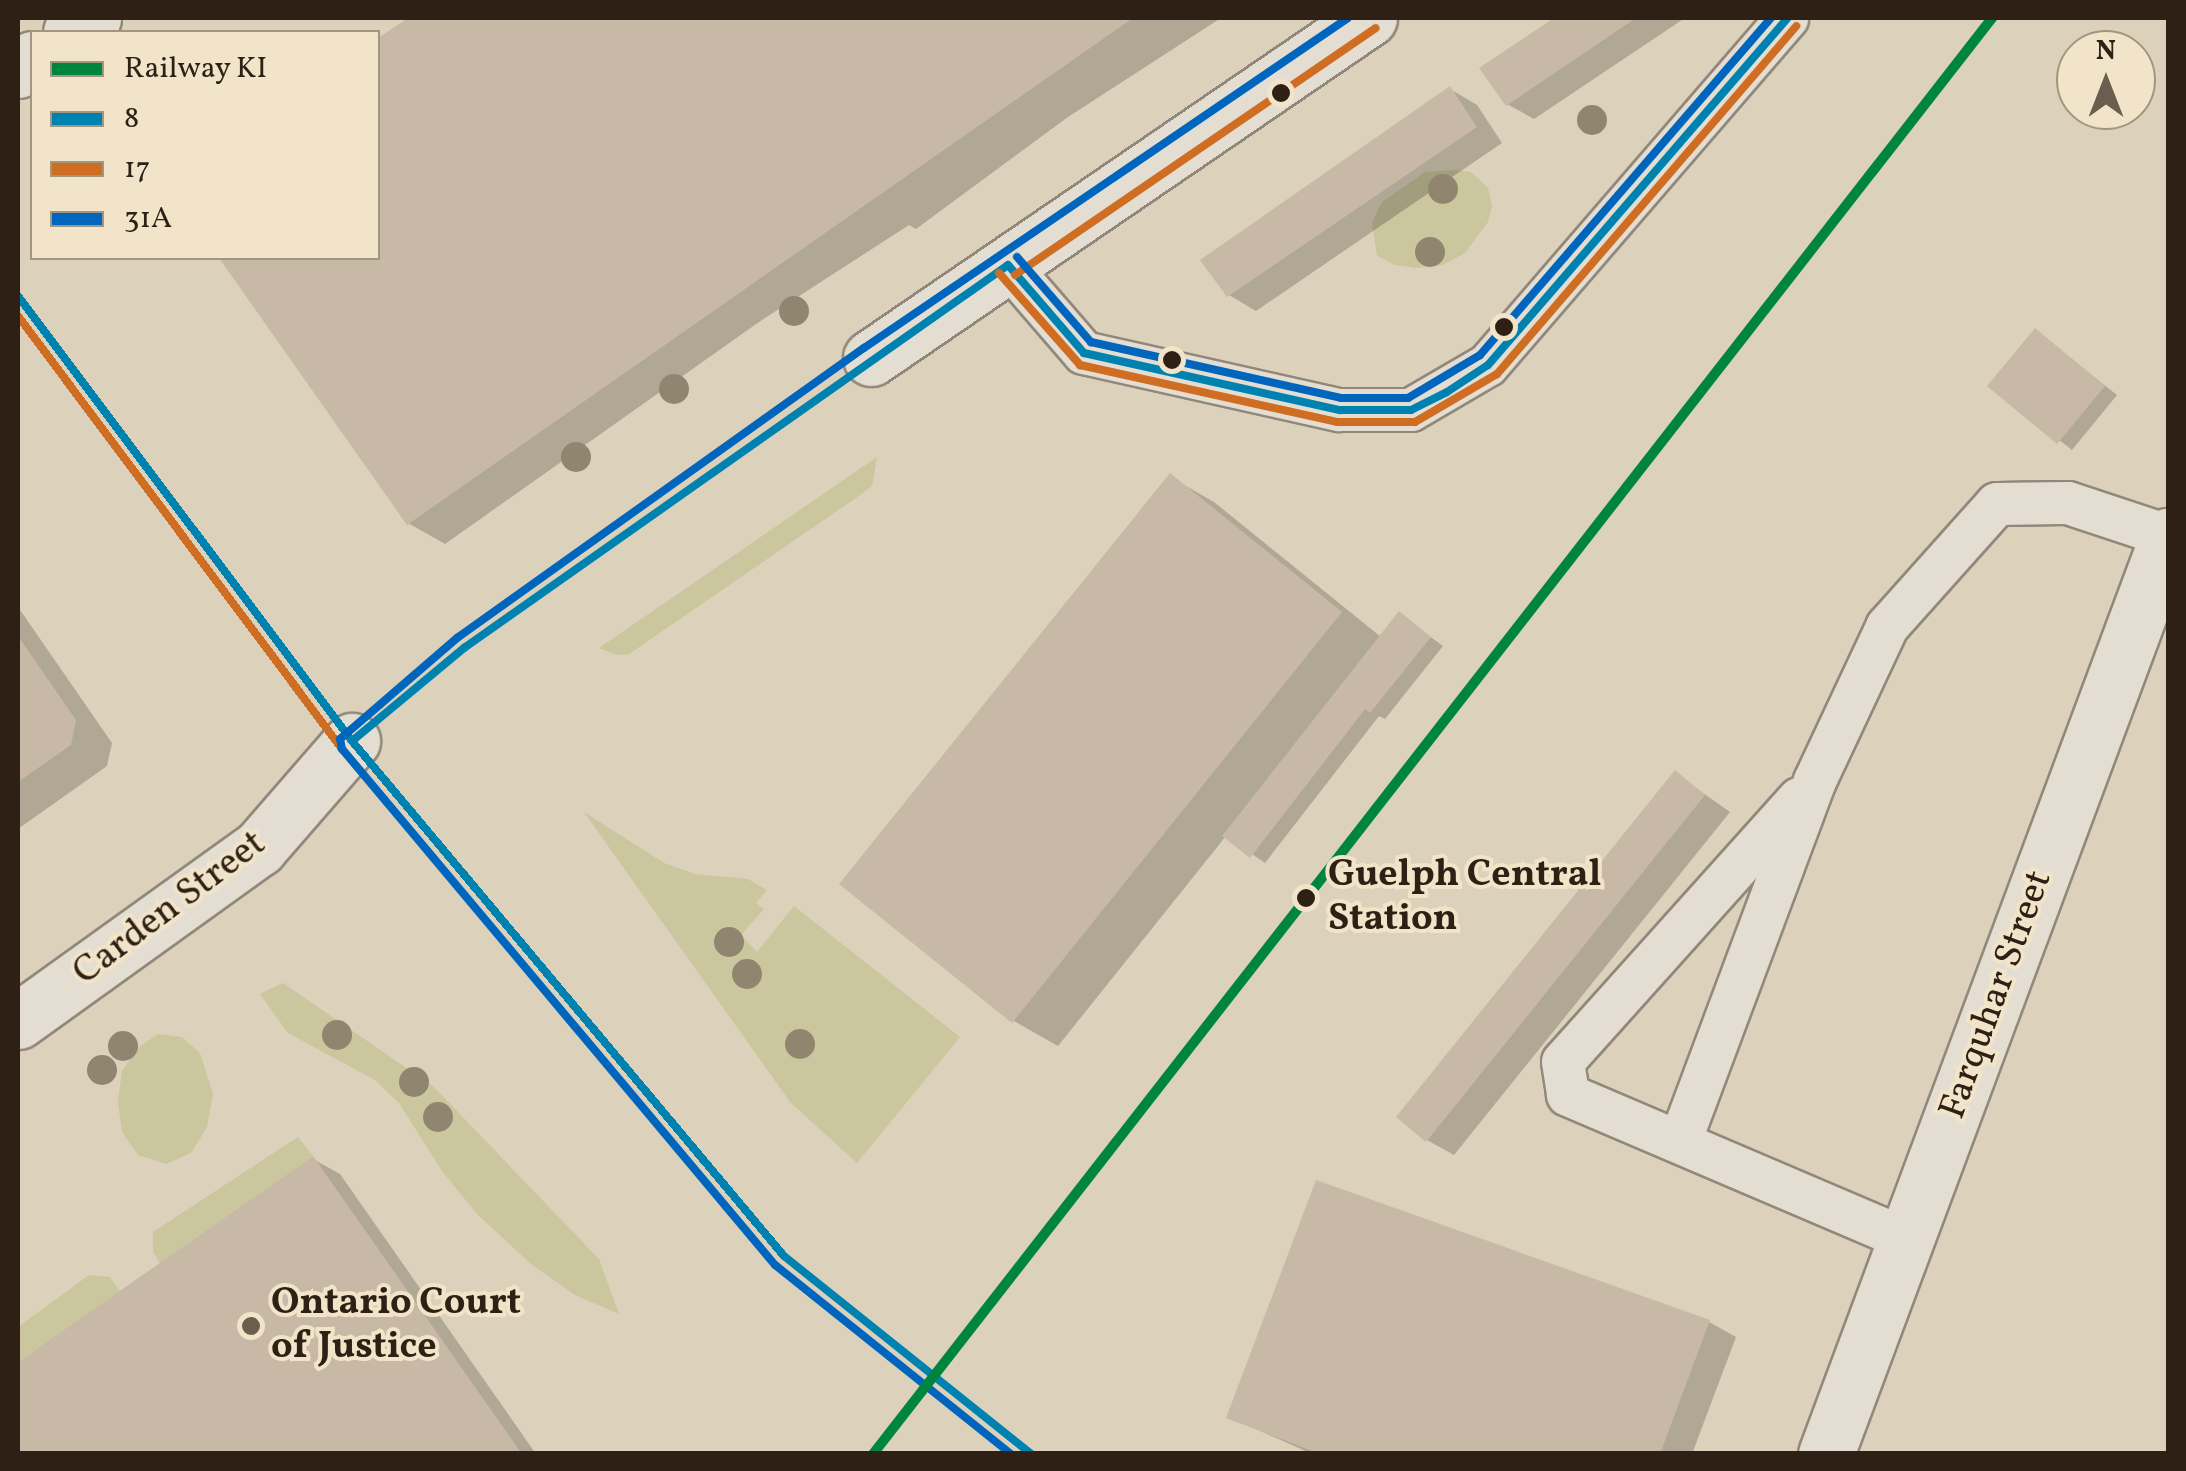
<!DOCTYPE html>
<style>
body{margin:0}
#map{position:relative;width:2186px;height:1471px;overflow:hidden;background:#dcd1ba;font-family:Vollkorn,serif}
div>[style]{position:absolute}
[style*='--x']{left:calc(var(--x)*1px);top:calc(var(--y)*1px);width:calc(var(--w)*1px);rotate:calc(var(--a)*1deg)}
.green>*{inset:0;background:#cac69e}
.shadow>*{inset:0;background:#0003}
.building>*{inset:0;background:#c8b9a7}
.roads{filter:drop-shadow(2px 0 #91887b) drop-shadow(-2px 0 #91887b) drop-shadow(0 2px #91887b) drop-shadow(0 -2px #91887b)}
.service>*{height:42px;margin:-21px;padding:0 21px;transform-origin:21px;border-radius:21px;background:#e3ddd2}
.minor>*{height:55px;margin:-27.5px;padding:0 27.5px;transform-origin:27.5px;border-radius:27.5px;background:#e3ddd2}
.tertiary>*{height:55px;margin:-27.5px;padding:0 27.5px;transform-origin:27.5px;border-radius:27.5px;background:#e3ddd2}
.bus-1>*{height:8px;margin:-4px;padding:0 4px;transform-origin:4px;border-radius:4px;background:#0082b1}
.bus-2>*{height:8px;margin:-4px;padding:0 4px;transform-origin:4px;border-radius:4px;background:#cf6d22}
.bus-3>*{height:8px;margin:-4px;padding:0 4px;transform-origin:4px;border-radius:4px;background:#0065bd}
.rail-1>*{height:10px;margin:-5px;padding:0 5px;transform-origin:5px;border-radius:5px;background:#00853f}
.trees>*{width:30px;height:30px;margin:-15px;border-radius:50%;background:#90856f}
.dots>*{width:28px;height:28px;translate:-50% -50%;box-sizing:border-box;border:5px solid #f1e4c9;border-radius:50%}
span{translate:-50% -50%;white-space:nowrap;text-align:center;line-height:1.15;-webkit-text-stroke:8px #f1e4c9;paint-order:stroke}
.stop-label{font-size:38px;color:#2f2016;font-weight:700}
.left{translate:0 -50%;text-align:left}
.street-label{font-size:38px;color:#2f2016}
.poi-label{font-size:38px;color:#2f2016;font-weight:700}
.frame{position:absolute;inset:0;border:20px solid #2f2016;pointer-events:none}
.legend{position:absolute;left:30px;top:30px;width:350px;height:230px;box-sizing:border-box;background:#f1e4c9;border:2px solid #a39681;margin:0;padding:12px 18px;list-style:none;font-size:30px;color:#2f2016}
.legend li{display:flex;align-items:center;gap:20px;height:50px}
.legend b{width:50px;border:2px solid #a39681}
.north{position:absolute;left:2056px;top:30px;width:100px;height:100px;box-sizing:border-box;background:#f1e4c9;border:2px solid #a39681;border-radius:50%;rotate:0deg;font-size:28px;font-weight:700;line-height:40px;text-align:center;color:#2f2016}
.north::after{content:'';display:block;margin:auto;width:35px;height:45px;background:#6c5e4f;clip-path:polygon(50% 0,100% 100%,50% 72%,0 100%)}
</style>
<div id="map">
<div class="green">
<i style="clip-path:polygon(1456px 170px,1471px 172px,1488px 188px,1492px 206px,1488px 222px,1465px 253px,1443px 265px,1416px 268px,1395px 265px,1377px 256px,1372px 222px,1382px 202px,1425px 172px)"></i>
<i style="clip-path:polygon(877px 457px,872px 486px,853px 500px,629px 654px,617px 655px,599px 648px)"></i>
<i style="clip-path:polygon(584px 812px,664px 863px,695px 874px,748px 879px,767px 890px,756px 903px,764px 909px,741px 935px,757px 952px,794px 906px,960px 1037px,857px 1163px,790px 1102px)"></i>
<i style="clip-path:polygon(283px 983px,434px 1087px,599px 1259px,619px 1314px,575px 1295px,531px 1264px,477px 1214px,442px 1171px,399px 1103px,375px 1080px,288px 1033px,260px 994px)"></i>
<i style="clip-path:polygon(158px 1034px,182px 1037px,200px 1053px,213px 1094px,207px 1127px,191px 1153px,166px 1164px,138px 1155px,122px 1132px,118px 1102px,122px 1071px,138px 1048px)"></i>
<i style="clip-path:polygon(298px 1137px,313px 1156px,160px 1263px,153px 1252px,153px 1232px)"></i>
<i style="clip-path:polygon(89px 1275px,110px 1277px,120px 1291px,18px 1362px,18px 1327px)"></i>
</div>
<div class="shadow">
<i style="clip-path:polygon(413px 18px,1221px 18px,1068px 117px,916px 229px,909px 225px,759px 322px,445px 544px,408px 523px,222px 258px,378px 258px,378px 42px)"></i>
<i style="clip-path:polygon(1558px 18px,1685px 18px,1534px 119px,1507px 104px,1483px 69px)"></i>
<i style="clip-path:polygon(1450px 89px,1477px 105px,1502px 143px,1256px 311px,1229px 295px)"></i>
<i style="clip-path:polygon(2036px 331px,2117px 395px,2072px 450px,1990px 386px)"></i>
<i style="clip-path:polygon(1170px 477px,1214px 502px,1381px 637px,1399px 614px,1443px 646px,1385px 719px,1379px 716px,1265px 863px,1226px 836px,1058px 1046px,1014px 1021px)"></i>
<i style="clip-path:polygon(18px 607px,112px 743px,107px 766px,18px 829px)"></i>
<i style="clip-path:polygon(1676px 774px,1730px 812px,1454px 1155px,1427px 1140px)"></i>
<i style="clip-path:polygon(313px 1159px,340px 1174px,536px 1454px,18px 1454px,18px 1365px)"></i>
<i style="clip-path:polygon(1317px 1183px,1709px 1322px,1736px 1337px,1692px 1454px,1312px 1454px,1229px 1417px)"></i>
</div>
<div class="building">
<i style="clip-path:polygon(408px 18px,1133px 18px,407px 525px,219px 258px,378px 258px,378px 38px)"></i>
<i style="clip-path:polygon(1554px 18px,1636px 18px,1506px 106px,1479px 68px)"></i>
<i style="clip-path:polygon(1450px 86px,1477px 127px,1227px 297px,1200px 260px)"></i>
<i style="clip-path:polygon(2035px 328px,2105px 386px,2057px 444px,1987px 386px)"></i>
<i style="clip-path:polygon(1170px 473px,1342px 612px,1012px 1023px,839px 884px)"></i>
<i style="clip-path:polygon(1399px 611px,1431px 637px,1370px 713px,1365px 709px,1250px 858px,1222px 836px)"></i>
<i style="clip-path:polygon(18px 636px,76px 720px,71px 745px,18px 782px)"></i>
<i style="clip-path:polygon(1675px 770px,1705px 795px,1426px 1142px,1396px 1117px)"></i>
<i style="clip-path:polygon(313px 1156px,522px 1454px,18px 1454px,18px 1362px)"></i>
<i style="clip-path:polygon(1316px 1180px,1710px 1320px,1660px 1454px,1320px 1454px,1226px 1418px)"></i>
</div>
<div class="roads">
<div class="service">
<i style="--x:1008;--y:265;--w:116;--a:49.2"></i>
<i style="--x:1084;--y:353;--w:262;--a:12.6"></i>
<i style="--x:1340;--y:410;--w:71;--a:0"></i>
<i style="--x:1411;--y:410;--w:89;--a:-30.3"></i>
<i style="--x:1488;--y:365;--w:458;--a:-49.2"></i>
<i style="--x:1799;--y:799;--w:353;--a:131.9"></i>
<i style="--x:1563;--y:1062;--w:33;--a:81"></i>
<i style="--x:1568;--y:1095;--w:367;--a:23.1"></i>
<i style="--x:1680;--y:1142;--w:385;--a:-69.5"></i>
<i style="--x:1815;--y:781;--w:170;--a:-64.9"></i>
<i style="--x:1887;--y:627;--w:165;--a:-48.2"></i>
<i style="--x:1997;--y:504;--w:71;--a:-0.8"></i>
<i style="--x:2068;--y:503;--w:105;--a:18.3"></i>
</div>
<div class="minor">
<i style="--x:871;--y:358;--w:603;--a:-34.32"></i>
<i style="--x:18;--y:1021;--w:297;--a:-35.7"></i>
<i style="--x:259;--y:848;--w:142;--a:-49"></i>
<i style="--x:1826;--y:1454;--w:980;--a:-69.57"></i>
</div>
<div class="tertiary">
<i style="--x:71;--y:32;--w:26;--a:-32"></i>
<i style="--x:18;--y:70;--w:18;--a:-38"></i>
</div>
</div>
<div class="bus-1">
<i style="--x:18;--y:296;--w:556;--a:53.11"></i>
<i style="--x:352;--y:741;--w:672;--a:50.01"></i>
<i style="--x:784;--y:1256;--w:317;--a:38.7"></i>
<i style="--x:352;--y:741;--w:146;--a:-39.7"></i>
<i style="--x:464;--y:648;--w:665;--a:-35.15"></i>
<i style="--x:1008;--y:265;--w:116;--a:49.2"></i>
<i style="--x:1084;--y:353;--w:262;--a:12.6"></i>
<i style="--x:1340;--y:410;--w:71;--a:0"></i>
<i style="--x:1411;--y:410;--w:40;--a:-26.6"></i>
<i style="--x:1447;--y:392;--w:49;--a:-33.4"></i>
<i style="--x:1488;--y:365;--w:458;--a:-49.2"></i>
</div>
<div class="bus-2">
<i style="--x:999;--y:273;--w:123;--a:48.6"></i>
<i style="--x:1080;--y:365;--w:263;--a:12.5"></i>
<i style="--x:1337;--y:422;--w:78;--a:0"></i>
<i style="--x:1415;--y:422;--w:95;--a:-30.3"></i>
<i style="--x:1497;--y:374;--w:459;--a:-49.3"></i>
<i style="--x:1015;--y:275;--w:437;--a:-34.4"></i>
<i style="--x:18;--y:316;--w:541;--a:53.19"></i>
</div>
<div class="bus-3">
<i style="--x:1017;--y:257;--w:113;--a:49"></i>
<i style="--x:1091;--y:342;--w:256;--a:12.6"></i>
<i style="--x:1341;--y:398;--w:67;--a:0"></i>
<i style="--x:1408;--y:398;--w:84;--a:-30.8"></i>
<i style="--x:1480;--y:355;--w:445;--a:-49.2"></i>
<i style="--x:1011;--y:1454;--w:302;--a:-141.3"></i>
<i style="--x:775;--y:1265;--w:674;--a:-130"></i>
<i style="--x:342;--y:749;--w:10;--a:-101"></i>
<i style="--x:340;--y:739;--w:155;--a:-40.8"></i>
<i style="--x:457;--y:638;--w:500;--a:-35.5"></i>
<i style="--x:864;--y:348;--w:586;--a:-34.29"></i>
</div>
<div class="rail-1">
<i style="--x:873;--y:1454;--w:1821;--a:-52.07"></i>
</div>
<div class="trees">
<i style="left:1592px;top:120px"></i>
<i style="left:1443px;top:189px"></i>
<i style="left:1430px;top:252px"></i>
<i style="left:794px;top:311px"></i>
<i style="left:674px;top:389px"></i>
<i style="left:576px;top:457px"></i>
<i style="left:729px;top:942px"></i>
<i style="left:747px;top:974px"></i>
<i style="left:337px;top:1035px"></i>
<i style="left:800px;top:1044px"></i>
<i style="left:123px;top:1046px"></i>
<i style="left:102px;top:1070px"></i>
<i style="left:414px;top:1082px"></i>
<i style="left:438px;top:1117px"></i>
</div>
<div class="dots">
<i style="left:1281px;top:93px;background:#2f2016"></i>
<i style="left:1504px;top:327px;background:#2f2016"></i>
<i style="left:1172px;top:360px;background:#2f2016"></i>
<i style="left:1306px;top:898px;background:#2f2016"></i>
<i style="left:251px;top:1326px;background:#6c5e4f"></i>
</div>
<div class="stop-label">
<span class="left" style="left:1328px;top:898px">Guelph Central<br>Station</span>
</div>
<div class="street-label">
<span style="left:170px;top:909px;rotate:-37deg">Carden Street</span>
<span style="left:1997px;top:995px;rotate:-70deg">Farquhar Street</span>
</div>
<div class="poi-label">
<span class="left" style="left:271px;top:1326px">Ontario Court<br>of Justice</span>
</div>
<div class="frame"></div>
<ul class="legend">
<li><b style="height:12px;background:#00853f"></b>Railway KI</li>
<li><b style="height:12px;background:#0082b1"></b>8</li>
<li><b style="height:12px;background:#cf6d22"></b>17</li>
<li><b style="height:12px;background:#0065bd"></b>31A</li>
</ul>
<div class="north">N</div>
</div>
